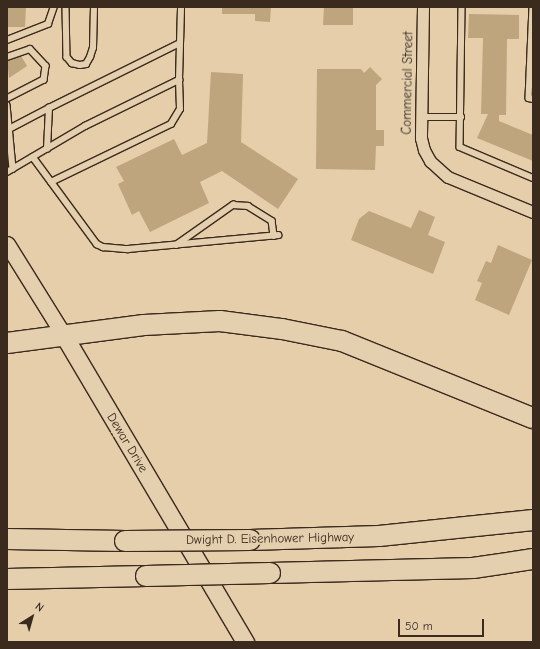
<!DOCTYPE html>
<style>
body{margin:0}
#map{position:relative;width:540px;height:649px;overflow:hidden;background:#e5cea9;font-family:"Comic Neue",sans-serif}
div>[style]{position:absolute}
[style*='--x']{left:calc(var(--x)*1px);top:calc(var(--y)*1px);width:calc(var(--w)*1px);rotate:calc(var(--a)*1deg)}
.building>*{inset:0;background:#bea57e}
.roads{filter:drop-shadow(1px 0 #3b2a1e) drop-shadow(-1px 0 #3b2a1e) drop-shadow(0 1px #3b2a1e) drop-shadow(0 -1px #3b2a1e)}
.lane>*{height:5.5px;margin:-2.75px;padding:0 2.75px;transform-origin:2.75px;border-radius:2.75px;background:#e4cfae}
.street>*{height:11px;margin:-5.5px;padding:0 5.5px;transform-origin:5.5px;border-radius:5.5px;background:#e4cfae}
.secondary>*{height:15px;margin:-7.5px;padding:0 7.5px;transform-origin:7.5px;border-radius:7.5px;background:#e4cfae}
.primary>*{height:17px;margin:-8.5px;padding:0 8.5px;transform-origin:8.5px;border-radius:8.5px;background:#e4cfae}
.highway>*{height:20px;margin:-10px;padding:0 10px;transform-origin:10px;border-radius:10px;background:#e4cfae}
.bridges{filter:drop-shadow(1px 0 #3b2a1e) drop-shadow(-1px 0 #3b2a1e) drop-shadow(0 1px #3b2a1e) drop-shadow(0 -1px #3b2a1e)}
.highway-bridge>*{height:20px;margin:-10px;padding:0 10px;transform-origin:10px;border-radius:10px;background:#e4cfae}
span{translate:-50% -50%;white-space:nowrap;text-align:center;line-height:1.15;-webkit-text-stroke:4px #e4cfae;paint-order:stroke}
.street-label{font-size:13px;color:#3b2a1e}
.frame{position:absolute;inset:0;border:8px solid #3b2a1e;pointer-events:none}
.north{position:absolute;left:12px;top:597px;width:40px;height:40px;-webkit-text-stroke:3px #e4cfae;paint-order:stroke;rotate:37deg;font-size:11px;font-weight:700;line-height:16px;text-align:center;color:#3b2a1e}
.north::after{content:'';display:block;margin:auto;width:14px;height:18px;background:#3b2a1e;clip-path:polygon(50% 0,100% 100%,50% 72%,0 100%)}
.scale{position:absolute;left:398px;top:619px;width:86px;height:18px;box-sizing:border-box;border:2px solid #3b2a1e;border-top:0;padding-left:5px;font-size:12px;line-height:14px;white-space:nowrap;color:#3b2a1e;-webkit-text-stroke:3px #e4cfae;paint-order:stroke}
</style>
<div id="map">
<div class="building">
<i style="clip-path:polygon(8px 7px,26px 7px,25px 27px,8px 27px)"></i>
<i style="clip-path:polygon(222px 7px,271px 7px,270px 22px,255px 21px,255px 14px,222px 14px)"></i>
<i style="clip-path:polygon(324px 7px,353px 7px,353px 25px,323px 25px)"></i>
<i style="clip-path:polygon(469px 14px,519px 15px,519px 39px,507px 39px,506px 115px,499px 115px,499px 121px,533px 135px,533px 161px,477px 138px,488px 114px,481px 114px,483px 38px,468px 38px)"></i>
<i style="clip-path:polygon(20px 54px,27px 66px,9px 78px,7px 60px)"></i>
<i style="clip-path:polygon(370px 67px,382px 79px,376px 85px,376px 130px,384px 130px,384px 146px,376px 146px,375px 170px,316px 169px,317px 69px,361px 69px,364px 73px)"></i>
<i style="clip-path:polygon(211px 72px,243px 74px,241px 142px,298px 179px,278px 209px,222px 171px,200px 182px,209px 203px,150px 232px,139px 211px,132px 215px,118px 184px,124px 181px,116px 167px,174px 139px,182px 155px,207px 143px)"></i>
<i style="clip-path:polygon(419px 210px,435px 217px,428px 235px,445px 242px,433px 274px,351px 240px,359px 219px,369px 211px,411px 228px)"></i>
<i style="clip-path:polygon(498px 245px,532px 260px,509px 315px,475px 300px,482px 283px,477px 281px,486px 261px,491px 263px)"></i>
</div>
<div class="roads">
<div class="lane">
<i style="--x:66;--y:7;--w:50;--a:88.9"></i>
<i style="--x:67;--y:57;--w:8;--a:50"></i>
<i style="--x:72;--y:63;--w:8;--a:14"></i>
<i style="--x:80;--y:65;--w:6;--a:-9"></i>
<i style="--x:86;--y:64;--w:8;--a:-60"></i>
<i style="--x:90;--y:57;--w:9;--a:-72"></i>
<i style="--x:93;--y:48;--w:41;--a:-88.6"></i>
<i style="--x:462;--y:7;--w:140;--a:90.8"></i>
<i style="--x:460;--y:147;--w:79;--a:23"></i>
<i style="--x:533;--y:7;--w:91;--a:92.5"></i>
<i style="--x:529;--y:98;--w:4;--a:14"></i>
<i style="--x:7;--y:40;--w:44;--a:-21.3"></i>
<i style="--x:48;--y:24;--w:18;--a:-71"></i>
<i style="--x:7;--y:57;--w:24;--a:-19"></i>
<i style="--x:30;--y:49;--w:23;--a:47"></i>
<i style="--x:46;--y:66;--w:14;--a:98"></i>
<i style="--x:44;--y:80;--w:42;--a:152.8"></i>
<i style="--x:7;--y:105;--w:64;--a:84.6"></i>
<i style="--x:421;--y:117;--w:40;--a:0"></i>
<i style="--x:9;--y:129;--w:45;--a:-27.7"></i>
<i style="--x:47;--y:149;--w:41;--a:-87.2"></i>
<i style="--x:49;--y:108;--w:146;--a:-26.4"></i>
<i style="--x:33;--y:157;--w:108;--a:53.7"></i>
<i style="--x:97;--y:244;--w:7;--a:27"></i>
<i style="--x:103;--y:247;--w:25;--a:5"></i>
<i style="--x:128;--y:249;--w:151;--a:-5.3"></i>
<i style="--x:7;--y:172;--w:91;--a:-30.5"></i>
<i style="--x:85;--y:126;--w:105;--a:-26.1"></i>
<i style="--x:179;--y:80;--w:73;--a:-88.4"></i>
<i style="--x:51;--y:182;--w:133;--a:-25.8"></i>
<i style="--x:171;--y:124;--w:17;--a:-59"></i>
<i style="--x:180;--y:109;--w:29;--a:-92"></i>
<i style="--x:176;--y:245;--w:70;--a:-35.1"></i>
<i style="--x:233;--y:205;--w:15;--a:4"></i>
<i style="--x:248;--y:206;--w:28;--a:32"></i>
<i style="--x:272;--y:221;--w:15;--a:82"></i>
</div>
<div class="street">
<i style="--x:423;--y:7;--w:131;--a:90.9"></i>
<i style="--x:421;--y:138;--w:12;--a:76"></i>
<i style="--x:424;--y:150;--w:13;--a:61"></i>
<i style="--x:430;--y:161;--w:24;--a:42"></i>
<i style="--x:448;--y:177;--w:92;--a:22.4"></i>
</div>
<div class="secondary">
<i style="--x:7;--y:244;--w:106;--a:58.1"></i>
</div>
<div class="primary">
<i style="--x:63;--y:334;--w:358;--a:59.4"></i>
</div>
<div class="highway">
<i style="--x:7;--y:343;--w:138;--a:-7.5"></i>
<i style="--x:144;--y:325;--w:76;--a:-3"></i>
<i style="--x:220;--y:321;--w:63;--a:7.4"></i>
<i style="--x:282;--y:329;--w:61;--a:11.3"></i>
<i style="--x:342;--y:341;--w:206;--a:22"></i>
<i style="--x:7;--y:539;--w:118;--a:1"></i>
<i style="--x:250;--y:540;--w:129;--a:-1.8"></i>
<i style="--x:379;--y:536;--w:155;--a:-5.9"></i>
<i style="--x:270;--y:573;--w:203;--a:-1.4"></i>
<i style="--x:473;--y:568;--w:61;--a:-8.5"></i>
<i style="--x:7;--y:579;--w:139;--a:-1.2"></i>
</div>
</div>
<div class="bridges">
<div class="highway-bridge">
<i style="--x:125;--y:541;--w:125;--a:-0.5"></i>
<i style="--x:146;--y:576;--w:124;--a:-1.4"></i>
</div>
</div>
<div class="street-label">
<span style="left:408px;top:83px;rotate:-89deg">Commercial Street</span>
<span style="left:127px;top:443px;rotate:59deg">Dewar Drive</span>
<span style="left:270px;top:539px;rotate:-1deg">Dwight D. Eisenhower Highway</span>
</div>
<div class="frame"></div>
<div class="north">N</div>
<div class="scale">50 m</div>
</div>
